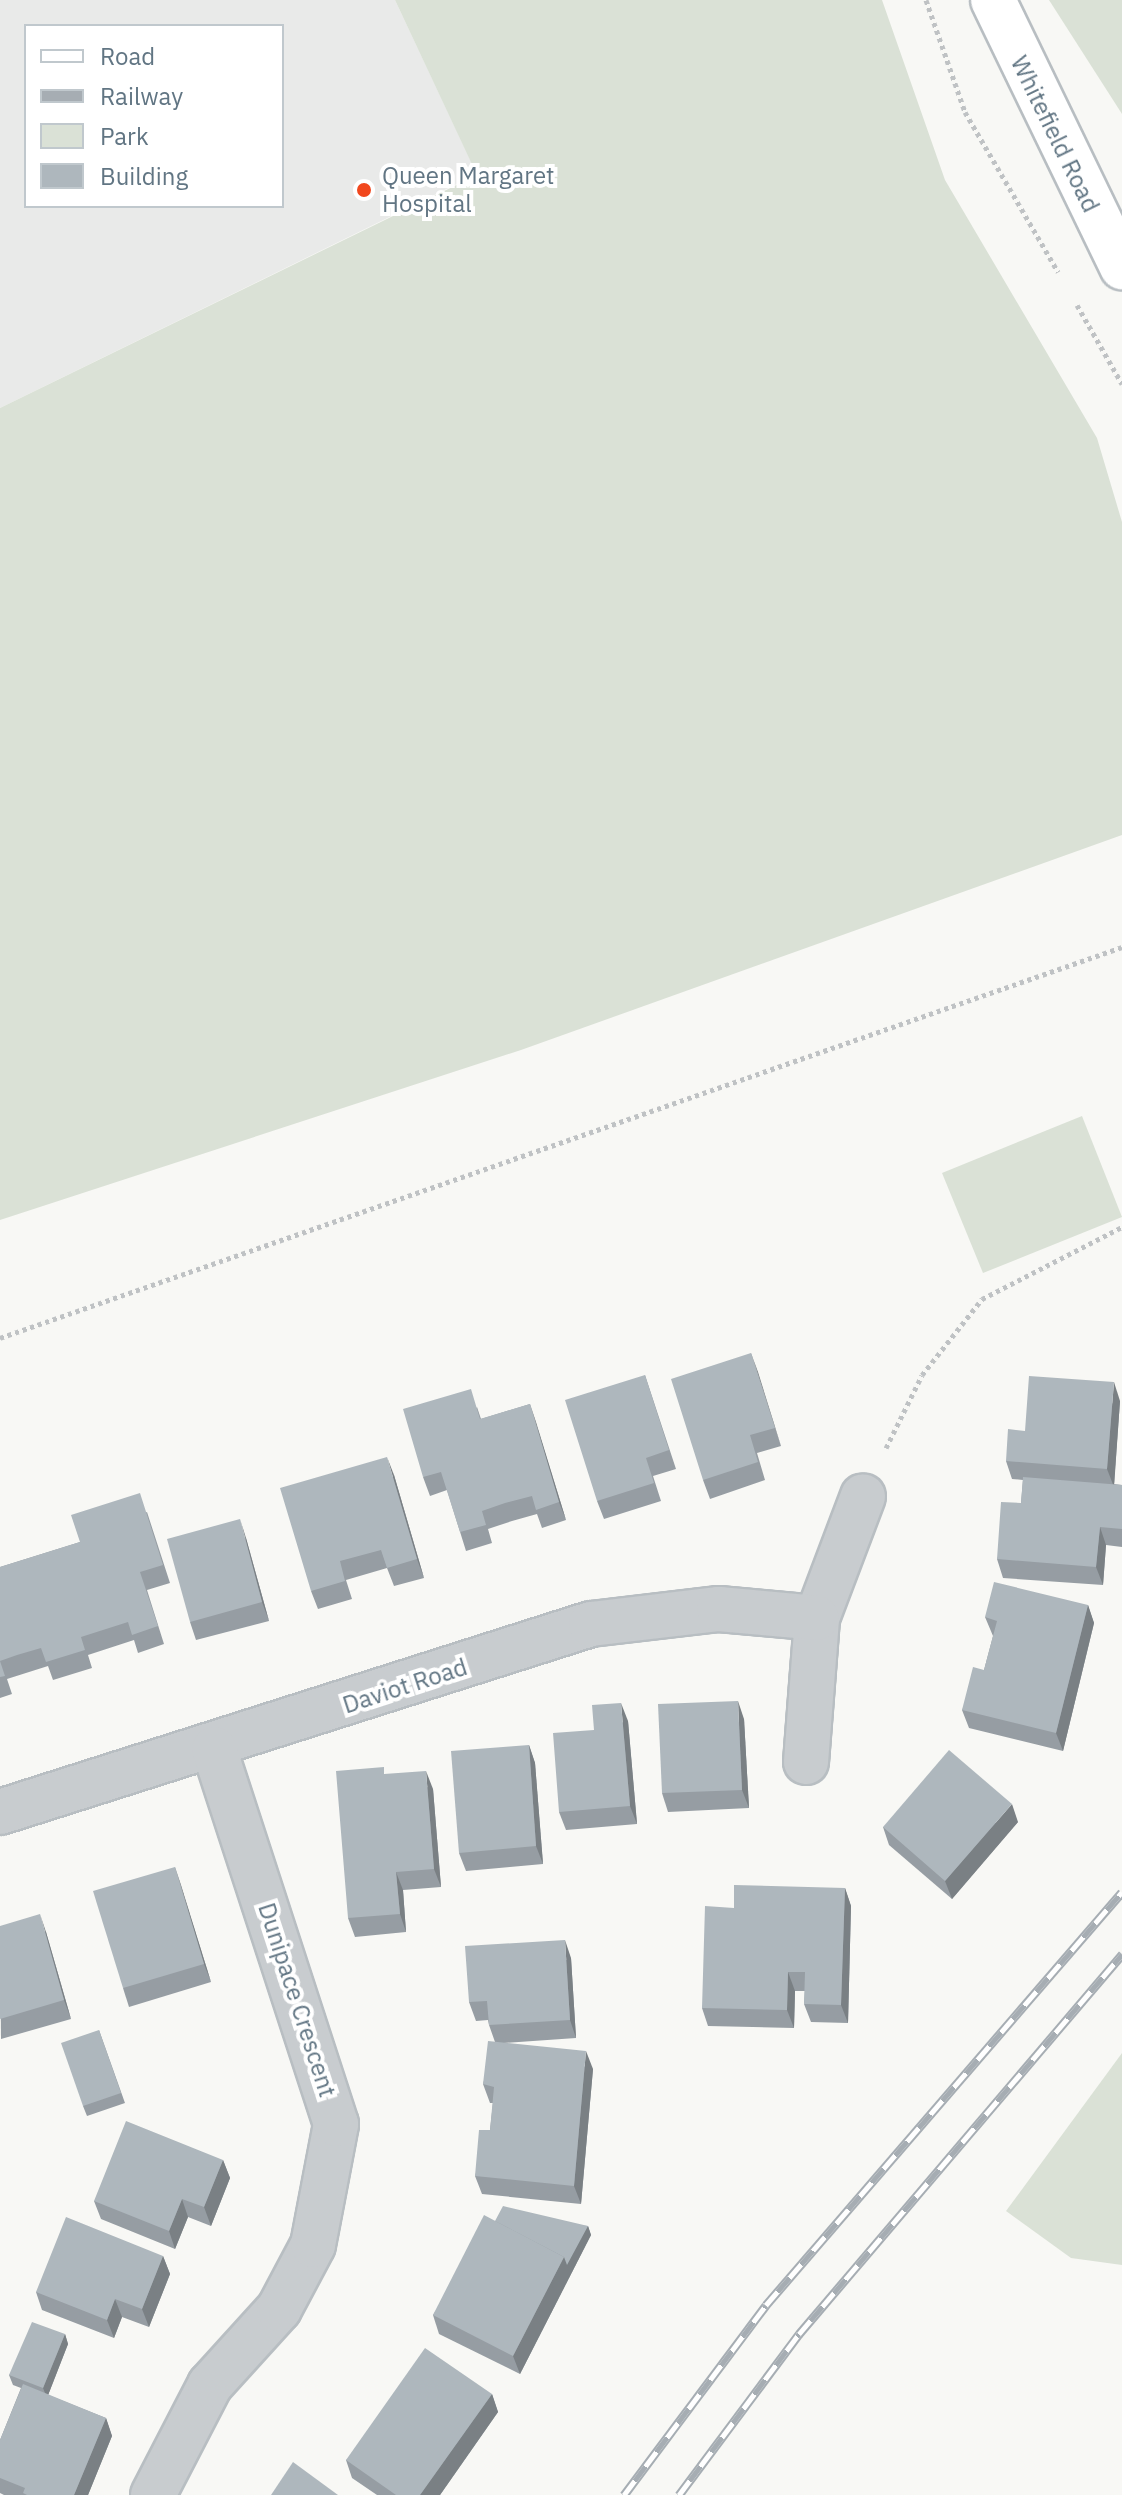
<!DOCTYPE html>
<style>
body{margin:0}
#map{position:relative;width:1122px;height:2495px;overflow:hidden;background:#f8f8f5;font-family:"IBM Plex Sans",sans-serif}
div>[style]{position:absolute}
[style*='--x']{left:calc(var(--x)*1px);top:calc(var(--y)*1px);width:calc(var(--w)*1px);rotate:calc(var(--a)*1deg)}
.built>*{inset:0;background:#e9eae9}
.green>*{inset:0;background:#dae1d6}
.path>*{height:5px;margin-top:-2.5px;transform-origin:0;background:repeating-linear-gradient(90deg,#bfc2c4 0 4px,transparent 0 8px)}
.roads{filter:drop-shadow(2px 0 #b8bec2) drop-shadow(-2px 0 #b8bec2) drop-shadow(0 2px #b8bec2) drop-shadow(0 -2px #b8bec2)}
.street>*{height:44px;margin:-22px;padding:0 22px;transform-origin:22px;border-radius:22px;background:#c8cccf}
.secondary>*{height:44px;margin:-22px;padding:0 22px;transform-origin:22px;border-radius:22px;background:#fff}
.rail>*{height:9px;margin-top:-4.5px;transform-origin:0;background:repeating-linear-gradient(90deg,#fff 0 18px,#a6adb3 0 36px);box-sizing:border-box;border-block:2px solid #a6adb3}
.wall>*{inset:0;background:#969da3}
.shaded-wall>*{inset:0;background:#7a8084}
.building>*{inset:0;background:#aeb7bd}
.dots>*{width:22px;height:22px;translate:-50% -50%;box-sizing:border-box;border:4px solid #fff;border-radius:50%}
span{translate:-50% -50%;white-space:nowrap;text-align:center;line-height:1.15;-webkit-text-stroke:8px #fff;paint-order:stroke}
.street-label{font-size:24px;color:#617583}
.poi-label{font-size:24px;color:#617583}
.left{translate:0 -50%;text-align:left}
.legend{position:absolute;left:24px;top:24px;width:260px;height:184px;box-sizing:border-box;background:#fff;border:2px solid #c0c8cd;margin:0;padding:10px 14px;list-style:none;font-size:24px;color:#617583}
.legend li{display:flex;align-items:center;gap:16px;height:40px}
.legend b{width:40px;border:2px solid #c0c8cd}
</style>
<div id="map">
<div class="built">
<i style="clip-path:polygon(evenodd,0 0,395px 0,477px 174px,0 408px,0 0,26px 26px,282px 26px,282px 206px,26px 206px,26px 26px)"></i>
</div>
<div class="green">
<i style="clip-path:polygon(395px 0,882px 0,945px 180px,1097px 438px,1122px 522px,1122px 835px,521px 1050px,0 1220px,0 408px,477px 175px)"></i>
<i style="clip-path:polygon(1049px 0,1122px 0,1122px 114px)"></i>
<i style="clip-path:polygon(1082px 1116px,1122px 1217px,983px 1273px,942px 1173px)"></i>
<i style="clip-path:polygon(1122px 2053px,1122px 2265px,1071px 2258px,1006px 2211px)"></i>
</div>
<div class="path">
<i style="--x:926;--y:0;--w:119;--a:70.8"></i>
<i style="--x:965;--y:112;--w:185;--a:59.8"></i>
<i style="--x:1077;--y:305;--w:91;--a:60.3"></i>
<i style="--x:0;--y:1338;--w:1188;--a:-19.21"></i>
<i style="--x:886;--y:1448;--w:81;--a:-63.7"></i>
<i style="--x:922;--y:1375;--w:97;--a:-51.7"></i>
<i style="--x:982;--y:1299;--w:157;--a:-27.2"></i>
</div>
<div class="roads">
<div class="street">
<i style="--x:806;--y:1762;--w:144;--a:-85.6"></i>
<i style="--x:817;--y:1618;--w:130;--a:-69.3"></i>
<i style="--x:0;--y:1812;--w:620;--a:-17.65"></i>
<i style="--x:591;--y:1624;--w:129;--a:-6.7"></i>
<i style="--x:719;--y:1609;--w:98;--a:5.2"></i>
<i style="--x:153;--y:2495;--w:124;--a:-62.6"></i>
<i style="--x:210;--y:2385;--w:103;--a:-47.8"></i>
<i style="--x:279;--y:2309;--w:72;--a:-62"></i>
<i style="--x:313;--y:2245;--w:123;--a:-79.2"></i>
<i style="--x:336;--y:2124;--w:394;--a:-108"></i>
</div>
<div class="secondary">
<i style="--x:993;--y:0;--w:297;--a:64.2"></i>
</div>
</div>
<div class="rail">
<i style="--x:624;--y:2495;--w:237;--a:-53.2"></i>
<i style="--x:766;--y:2305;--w:545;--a:-49.24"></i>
<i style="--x:679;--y:2495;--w:201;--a:-53.3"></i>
<i style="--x:799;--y:2334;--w:499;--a:-49.6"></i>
</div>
<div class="wall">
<i style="clip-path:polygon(751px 1353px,781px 1446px,757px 1453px,765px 1480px,710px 1499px,703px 1480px)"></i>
<i style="clip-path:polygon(645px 1375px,676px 1469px,653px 1476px,661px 1501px,604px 1519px,597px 1501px)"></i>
<i style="clip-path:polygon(1120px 1401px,1114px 1484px,1122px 1485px,1122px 1547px,1106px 1545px,1103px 1585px,1003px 1578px,997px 1559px,1021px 1503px,1023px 1480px,1012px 1479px,1006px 1461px,1025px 1431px)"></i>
<i style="clip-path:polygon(530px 1404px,566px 1520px,542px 1528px,537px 1514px,512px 1521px,488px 1529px,492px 1543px,466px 1551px,447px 1490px,430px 1496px,423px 1477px,477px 1407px,481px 1419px)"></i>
<i style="clip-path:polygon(394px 1475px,424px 1578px,394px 1586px,387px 1568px,346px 1580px,352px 1599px,318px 1609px,311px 1591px)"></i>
<i style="clip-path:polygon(147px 1512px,170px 1583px,147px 1590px,164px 1644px,138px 1653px,134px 1640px,88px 1655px,92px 1668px,53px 1680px,48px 1666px,7px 1679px,12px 1694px,0 1698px,0 1567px,80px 1542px)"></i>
<i style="clip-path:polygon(246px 1538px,269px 1621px,196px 1640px,190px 1622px)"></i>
<i style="clip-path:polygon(1088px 1605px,1094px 1623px,1063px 1751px,969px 1728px,962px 1710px,984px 1670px,993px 1636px,985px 1617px)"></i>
<i style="clip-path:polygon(744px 1719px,749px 1808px,668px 1812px,662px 1793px)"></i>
<i style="clip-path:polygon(628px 1721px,637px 1824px,566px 1830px,559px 1812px,594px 1730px)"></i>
<i style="clip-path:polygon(529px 1745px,535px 1763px,543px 1864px,466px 1871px,459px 1853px)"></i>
<i style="clip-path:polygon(386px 1774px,433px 1789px,441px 1887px,403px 1890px,406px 1932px,355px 1937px,348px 1918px)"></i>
<i style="clip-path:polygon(1018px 1822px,952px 1899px,889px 1845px,883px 1827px)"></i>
<i style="clip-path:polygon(175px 1867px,211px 1982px,129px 2007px,123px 1988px)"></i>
<i style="clip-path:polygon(845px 1888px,851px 1906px,848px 2023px,811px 2022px,804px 2004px,805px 1991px,795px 1991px,794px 2028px,708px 2026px,702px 2008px,734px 1908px)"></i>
<i style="clip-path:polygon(0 1926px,46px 1932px,71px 2019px,1px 2039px)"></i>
<i style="clip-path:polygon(571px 1958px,576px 2038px,504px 2043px,593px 2069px,581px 2204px,482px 2194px,475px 2176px,490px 2130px,493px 2103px,490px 2103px,483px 2084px,495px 2042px,489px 2025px,488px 2020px,476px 2021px,469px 2002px)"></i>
<i style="clip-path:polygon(99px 2030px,125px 2103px,87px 2116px,83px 2106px)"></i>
<i style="clip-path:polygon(223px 2160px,230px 2178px,211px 2226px,188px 2217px,175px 2249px,101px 2219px,94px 2201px)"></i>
<i style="clip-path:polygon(495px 2221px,588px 2226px,591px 2235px,520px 2374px,439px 2334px,433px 2315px)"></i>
<i style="clip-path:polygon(163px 2256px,170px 2274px,149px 2327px,122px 2317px,114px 2338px,42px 2310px,36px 2292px)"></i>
<i style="clip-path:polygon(65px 2334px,68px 2344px,48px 2395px,106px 2418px,112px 2436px,88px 2495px,4px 2495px,0 2493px,0 2440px,21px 2388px,13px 2385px,9px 2375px)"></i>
<i style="clip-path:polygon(492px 2394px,498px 2412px,440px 2495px,377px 2495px,352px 2478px,346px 2460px)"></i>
</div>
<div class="shaded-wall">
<i style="clip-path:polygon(751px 1353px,758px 1372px,781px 1446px,775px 1428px)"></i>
<i style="clip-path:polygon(1114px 1382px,1120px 1401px,1114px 1487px,1107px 1469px)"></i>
<i style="clip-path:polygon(530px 1404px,536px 1422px,566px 1520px,559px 1502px)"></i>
<i style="clip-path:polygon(387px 1457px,394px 1475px,424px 1578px,417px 1559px)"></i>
<i style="clip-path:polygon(240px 1519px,246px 1538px,269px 1621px,262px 1602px)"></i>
<i style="clip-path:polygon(1100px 1527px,1106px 1545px,1103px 1585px,1096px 1567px)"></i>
<i style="clip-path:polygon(1088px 1605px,1094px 1623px,1063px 1751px,1056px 1733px)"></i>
<i style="clip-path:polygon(738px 1701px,744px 1719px,749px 1808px,742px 1790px)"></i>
<i style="clip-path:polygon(621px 1703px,628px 1721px,637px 1824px,630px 1806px)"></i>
<i style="clip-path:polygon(529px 1745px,535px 1763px,543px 1864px,536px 1846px)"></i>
<i style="clip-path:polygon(426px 1771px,433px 1789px,441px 1887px,434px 1869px)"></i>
<i style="clip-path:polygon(1012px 1804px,1018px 1822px,952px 1899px,945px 1881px)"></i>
<i style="clip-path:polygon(175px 1867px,181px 1885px,211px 1982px,204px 1964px)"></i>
<i style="clip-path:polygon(396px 1872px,403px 1890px,406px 1932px,400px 1914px)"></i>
<i style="clip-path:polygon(845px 1888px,851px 1906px,848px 2023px,841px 2005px)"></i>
<i style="clip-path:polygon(40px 1914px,46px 1932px,71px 2019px,64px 2000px)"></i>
<i style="clip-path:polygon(565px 1940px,571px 1958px,576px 2038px,570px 2020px)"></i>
<i style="clip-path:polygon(788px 1972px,795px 1991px,794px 2028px,787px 2010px)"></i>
<i style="clip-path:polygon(586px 2051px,593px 2069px,581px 2204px,574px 2186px)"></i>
<i style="clip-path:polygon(223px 2160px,230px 2178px,211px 2226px,204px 2207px)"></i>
<i style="clip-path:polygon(182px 2199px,188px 2217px,175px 2249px,169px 2231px)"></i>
<i style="clip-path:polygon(588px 2226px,591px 2235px,520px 2374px,513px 2356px,564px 2257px)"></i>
<i style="clip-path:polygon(163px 2256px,170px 2274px,149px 2327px,142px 2309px)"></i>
<i style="clip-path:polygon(115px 2299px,122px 2317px,114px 2338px,107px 2320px)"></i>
<i style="clip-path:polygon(65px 2334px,68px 2344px,47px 2398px,43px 2388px)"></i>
<i style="clip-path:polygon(492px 2394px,498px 2412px,440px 2495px,420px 2495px)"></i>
<i style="clip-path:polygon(106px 2418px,112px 2436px,88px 2495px,74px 2495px)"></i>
</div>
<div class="building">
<i style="clip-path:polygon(751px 1353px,775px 1428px,750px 1435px,758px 1462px,703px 1480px,671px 1379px)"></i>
<i style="clip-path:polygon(645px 1375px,669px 1450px,646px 1458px,654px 1483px,597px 1501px,565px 1400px)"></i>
<i style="clip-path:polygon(1029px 1376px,1114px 1382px,1107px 1469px,1006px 1461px,1008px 1429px,1025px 1431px)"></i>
<i style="clip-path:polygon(471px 1389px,480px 1419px,530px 1404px,559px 1502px,536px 1510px,532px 1496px,505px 1503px,482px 1511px,486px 1525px,460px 1532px,441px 1472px,423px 1477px,403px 1409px)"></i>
<i style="clip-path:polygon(387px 1457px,417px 1559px,387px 1568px,381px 1550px,340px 1561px,345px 1581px,311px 1591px,280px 1488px)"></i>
<i style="clip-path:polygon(1023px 1477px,1122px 1485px,1122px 1529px,1100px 1527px,1096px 1567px,997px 1559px,1001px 1502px,1021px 1503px)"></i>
<i style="clip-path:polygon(140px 1493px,163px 1565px,140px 1572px,158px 1626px,132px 1635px,128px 1622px,81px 1637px,85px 1650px,46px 1662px,41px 1648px,17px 1655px,0 1661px,5px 1676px,0 1677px,0 1567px,80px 1542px,71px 1515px)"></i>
<i style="clip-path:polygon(240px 1519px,262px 1602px,190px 1622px,167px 1539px)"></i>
<i style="clip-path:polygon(994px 1582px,1088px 1605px,1056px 1733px,962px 1710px,973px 1667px,984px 1670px,997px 1621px,985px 1617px)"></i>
<i style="clip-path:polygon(738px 1701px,742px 1790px,662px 1793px,658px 1704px)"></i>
<i style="clip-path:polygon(621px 1703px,630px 1806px,559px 1812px,553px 1733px,594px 1730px,592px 1705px)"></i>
<i style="clip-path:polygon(529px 1745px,536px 1846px,459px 1853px,451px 1751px)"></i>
<i style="clip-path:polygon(949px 1750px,1012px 1804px,945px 1881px,883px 1827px)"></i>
<i style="clip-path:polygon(384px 1767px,384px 1774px,426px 1771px,434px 1869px,396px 1872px,400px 1914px,348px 1918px,336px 1771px)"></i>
<i style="clip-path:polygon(175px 1867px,204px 1964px,123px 1988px,93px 1891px)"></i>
<i style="clip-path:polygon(734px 1885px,845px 1888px,841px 2005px,804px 2004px,805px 1972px,788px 1972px,787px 2010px,702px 2008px,705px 1906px,734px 1908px)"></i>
<i style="clip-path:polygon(40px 1914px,64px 2000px,0 2019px,0 1926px)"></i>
<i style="clip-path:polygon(565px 1940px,570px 2020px,489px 2025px,487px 2001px,469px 2002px,465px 1946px)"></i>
<i style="clip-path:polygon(99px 2030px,121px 2093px,83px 2106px,61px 2043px)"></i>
<i style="clip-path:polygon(488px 2041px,586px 2051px,574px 2186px,475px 2176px,479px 2130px,490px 2130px,494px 2087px,483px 2084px)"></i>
<i style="clip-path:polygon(126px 2121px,223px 2160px,204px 2207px,182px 2199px,169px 2231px,94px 2201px)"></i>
<i style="clip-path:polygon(503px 2206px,588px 2226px,567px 2265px,564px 2257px,495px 2221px)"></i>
<i style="clip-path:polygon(484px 2215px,564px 2257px,513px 2356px,433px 2315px)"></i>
<i style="clip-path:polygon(66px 2217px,163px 2256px,142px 2309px,115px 2299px,107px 2320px,36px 2292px)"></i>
<i style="clip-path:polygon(32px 2322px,65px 2334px,43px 2388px,9px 2375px)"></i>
<i style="clip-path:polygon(425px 2348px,492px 2394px,420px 2495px,396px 2495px,346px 2460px)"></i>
<i style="clip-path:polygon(23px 2384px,106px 2418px,74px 2495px,27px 2495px,23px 2493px,25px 2488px,0 2478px,0 2440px)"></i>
<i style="clip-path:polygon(293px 2462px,338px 2495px,271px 2495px)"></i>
</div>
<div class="dots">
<i style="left:364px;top:190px;background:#f1471d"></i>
</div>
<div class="street-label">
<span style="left:1055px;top:134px;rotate:64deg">Whitefield Road</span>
<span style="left:405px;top:1686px;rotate:-18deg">Daviot Road</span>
<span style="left:297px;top:2000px;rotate:72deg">Dunipace Crescent</span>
</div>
<div class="poi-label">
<span class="left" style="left:382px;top:190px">Queen Margaret<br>Hospital</span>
</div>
<ul class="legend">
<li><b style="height:10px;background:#fff"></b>Road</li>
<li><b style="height:10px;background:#a6adb3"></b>Railway</li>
<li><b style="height:22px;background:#dae1d6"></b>Park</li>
<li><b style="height:22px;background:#aeb7bd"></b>Building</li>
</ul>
</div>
